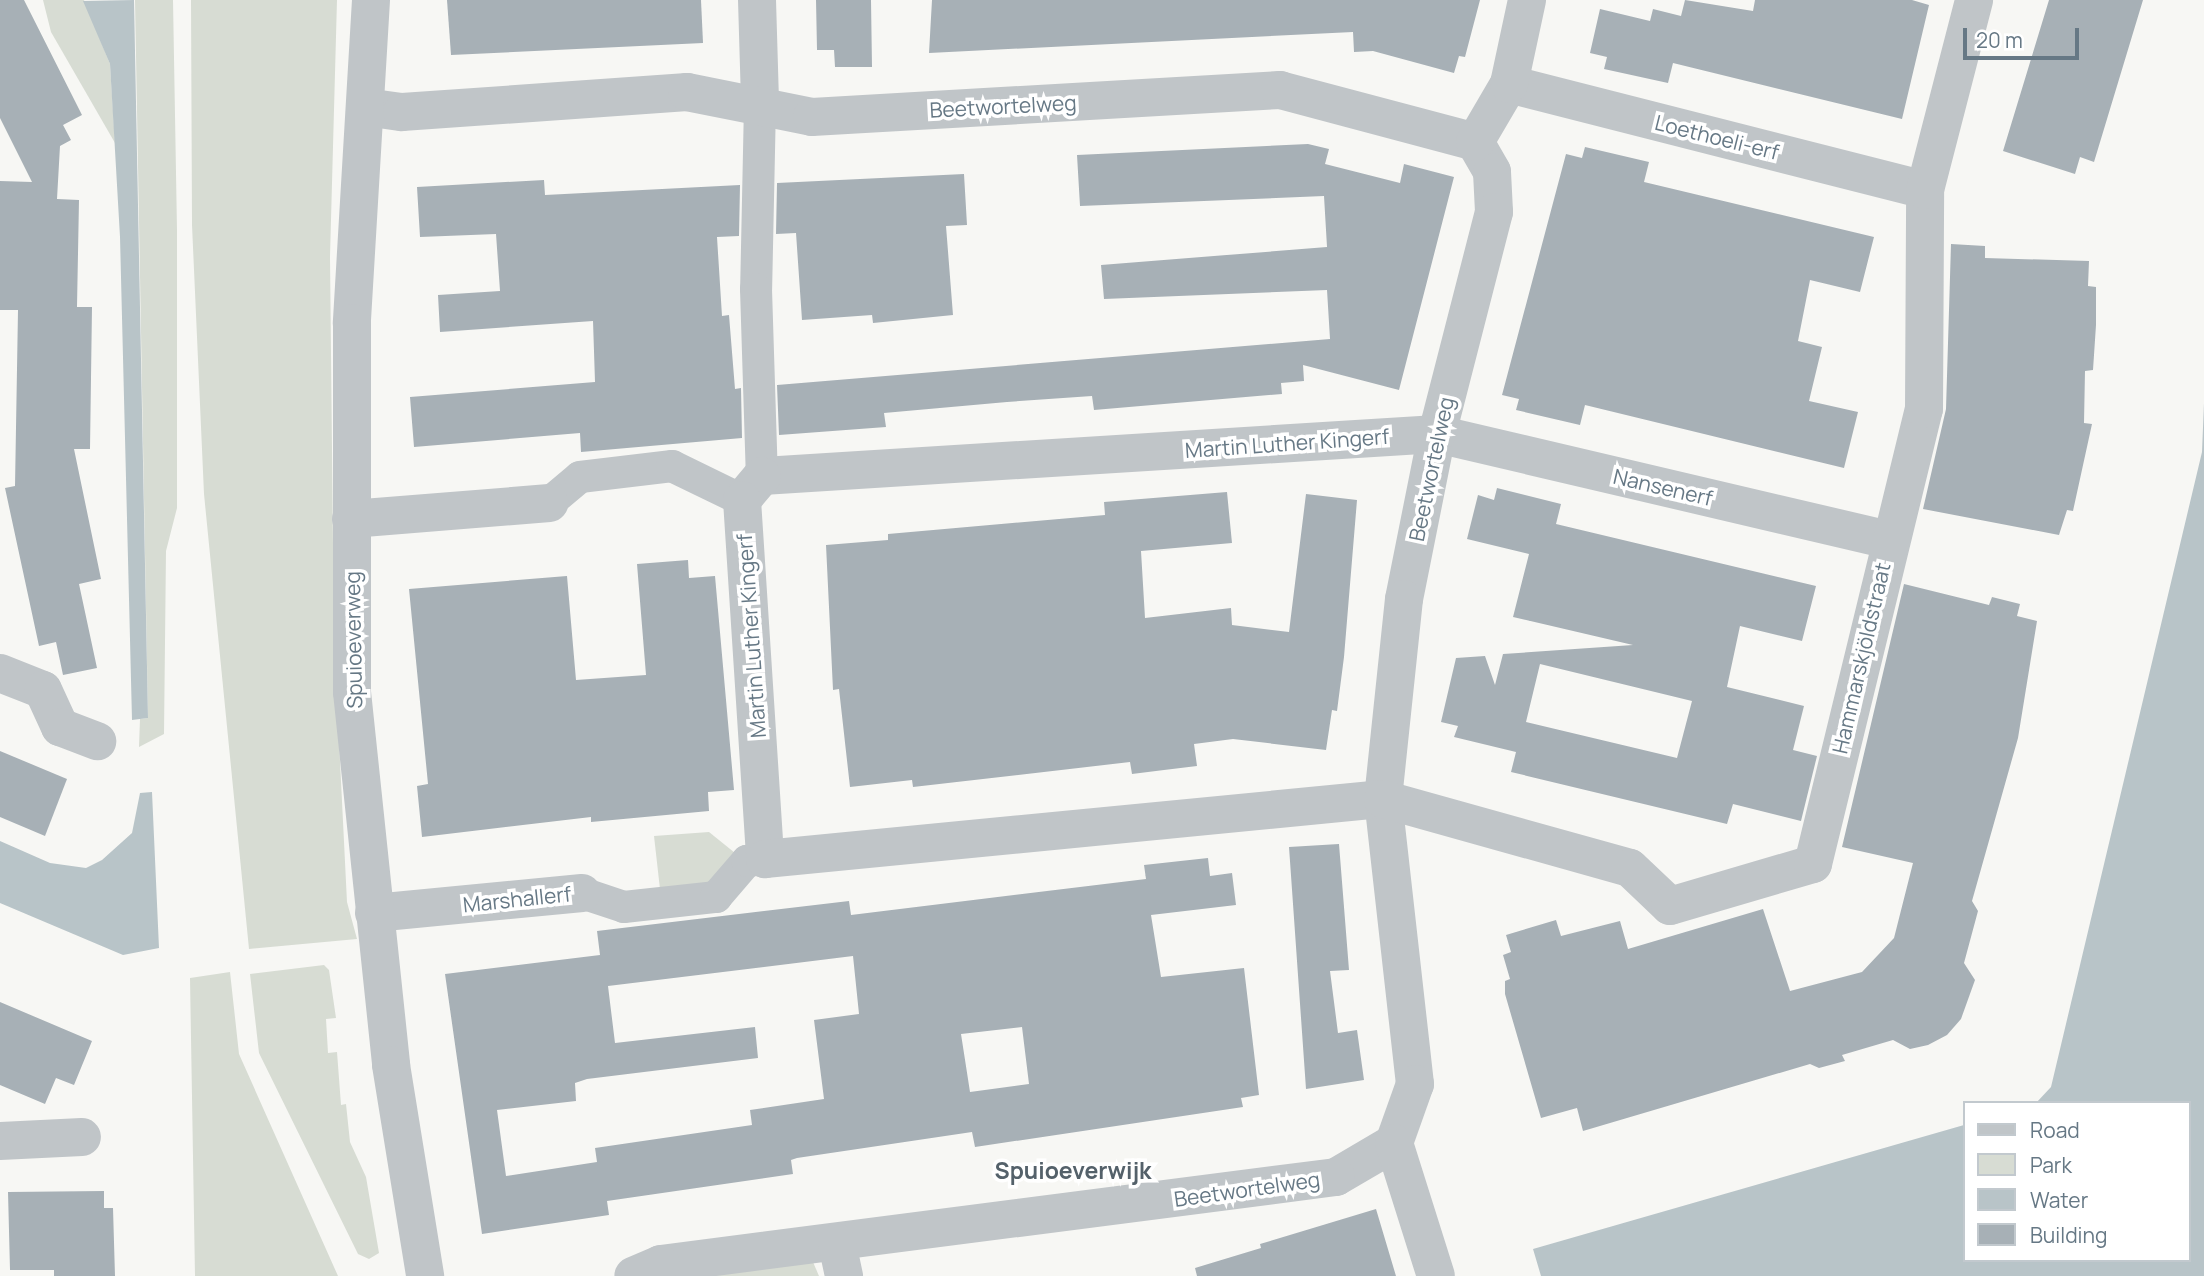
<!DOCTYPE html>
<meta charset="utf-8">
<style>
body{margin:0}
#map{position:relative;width:2204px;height:1276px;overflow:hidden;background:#f7f7f4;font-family:Manrope,sans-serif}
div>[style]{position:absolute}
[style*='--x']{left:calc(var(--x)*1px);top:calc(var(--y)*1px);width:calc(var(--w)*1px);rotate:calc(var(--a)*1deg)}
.green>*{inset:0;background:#d7dcd3}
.water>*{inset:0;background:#b8c4c8}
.building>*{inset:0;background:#a7b0b6}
.pedestrian>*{height:32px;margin:-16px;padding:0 16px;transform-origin:16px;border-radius:16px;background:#c0c5c8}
.minor>*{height:38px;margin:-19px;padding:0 19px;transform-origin:19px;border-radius:19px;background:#c0c5c8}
.tertiary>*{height:38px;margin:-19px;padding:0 19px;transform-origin:19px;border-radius:19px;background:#c0c5c8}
span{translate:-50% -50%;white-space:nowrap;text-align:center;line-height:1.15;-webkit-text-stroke:7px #fff;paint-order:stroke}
.street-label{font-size:21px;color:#667885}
.neighbourhood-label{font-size:23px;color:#54616a;font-weight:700}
.legend{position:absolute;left:1963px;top:1101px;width:228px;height:161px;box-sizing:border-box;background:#fff;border:2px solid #c2c9ce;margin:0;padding:9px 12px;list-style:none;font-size:21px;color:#667885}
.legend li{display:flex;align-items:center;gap:14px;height:35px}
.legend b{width:35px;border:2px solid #c2c9ce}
.scale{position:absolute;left:1963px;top:28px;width:116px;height:32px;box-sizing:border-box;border:4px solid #667885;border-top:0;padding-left:9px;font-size:21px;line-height:24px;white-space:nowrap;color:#667885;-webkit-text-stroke:5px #fff;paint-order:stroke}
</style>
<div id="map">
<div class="green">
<i style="clip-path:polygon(43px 0,84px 0,110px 64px,115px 143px,51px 32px)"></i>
<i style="clip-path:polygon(135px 0,173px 0,177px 230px,177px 508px,166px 551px,164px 734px,139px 747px,140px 719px,148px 718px)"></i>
<i style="clip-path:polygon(191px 0,337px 0,330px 257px,334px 640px,347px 902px,357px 939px,249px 949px,204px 494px,192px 225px)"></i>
<i style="clip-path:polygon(709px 832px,740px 857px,716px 889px,661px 898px,654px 836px)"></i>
<i style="clip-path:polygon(324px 965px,329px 970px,336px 1018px,326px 1019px,328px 1053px,337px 1052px,341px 1105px,346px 1104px,350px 1142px,366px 1177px,379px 1253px,369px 1259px,358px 1254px,259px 1053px,250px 974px)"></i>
<i style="clip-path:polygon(230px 972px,239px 1054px,338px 1276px,195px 1276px,190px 978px)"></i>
<i style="clip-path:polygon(810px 1255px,819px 1276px,712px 1276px)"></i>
</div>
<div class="water">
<i style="clip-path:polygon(134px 0,148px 718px,132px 720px,120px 237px,110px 64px,83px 1px)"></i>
<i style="clip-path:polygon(2204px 403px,2204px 1276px,1541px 1276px,1533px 1249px,1964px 1125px,1964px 1260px,2188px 1260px,2188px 1103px,2036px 1103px,2051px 1087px,2202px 452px)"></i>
<i style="clip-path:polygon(152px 792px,159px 948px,123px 955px,0 903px,0 841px,50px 863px,86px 868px,102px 860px,132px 833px,140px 793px)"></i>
</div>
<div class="building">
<i style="clip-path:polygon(0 0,24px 0,82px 115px,63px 125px,71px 140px,60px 146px,57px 199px,79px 200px,77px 307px,92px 307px,90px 449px,74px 449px,101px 579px,79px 584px,97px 668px,63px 675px,56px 642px,39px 646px,5px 488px,15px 486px,18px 310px,0 310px,0 181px,32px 182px,0 118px)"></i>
<i style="clip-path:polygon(447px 0,701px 0,703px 43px,451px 55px)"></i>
<i style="clip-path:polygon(816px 0,871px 0,872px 67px,835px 67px,834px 50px,817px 50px)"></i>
<i style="clip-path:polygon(932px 0,1480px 0,1465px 57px,1459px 56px,1454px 73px,1373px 51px,1354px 52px,1353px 32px,929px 53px)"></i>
<i style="clip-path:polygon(1685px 0,1753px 11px,1755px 0,1912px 0,1929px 5px,1902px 119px,1673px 63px,1668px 83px,1604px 69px,1607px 57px,1590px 53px,1600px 9px,1650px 21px,1653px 9px,1681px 16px)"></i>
<i style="clip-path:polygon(2049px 0,2143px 0,2094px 162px,2080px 157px,2075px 174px,2003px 151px)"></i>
<i style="clip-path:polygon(1308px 144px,1329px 149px,1325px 164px,1400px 183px,1404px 164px,1454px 177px,1399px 390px,1303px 365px,1304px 381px,1281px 383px,1282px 394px,1094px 410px,1092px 396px,1007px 402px,884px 413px,886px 427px,779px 435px,777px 385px,1330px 339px,1327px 290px,1104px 299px,1101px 265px,1327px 247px,1324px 196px,1080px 206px,1077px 155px)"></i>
<i style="clip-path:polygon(1585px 147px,1649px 162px,1644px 182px,1874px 237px,1860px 292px,1810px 280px,1798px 341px,1822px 347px,1809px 401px,1858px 412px,1844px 468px,1585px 405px,1580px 425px,1516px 410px,1519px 399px,1502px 395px,1566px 154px,1582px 158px)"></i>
<i style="clip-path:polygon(964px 174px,967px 225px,946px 226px,953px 315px,873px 323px,872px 315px,802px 320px,796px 233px,776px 234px,777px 183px)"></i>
<i style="clip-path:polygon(544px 180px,545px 195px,740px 185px,739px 236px,717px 237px,722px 316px,729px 315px,735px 389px,741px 388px,742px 438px,581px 452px,580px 433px,414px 447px,410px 397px,595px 382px,593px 321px,440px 332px,438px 295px,500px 291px,496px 234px,420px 237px,417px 187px)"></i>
<i style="clip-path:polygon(1951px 244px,1985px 246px,1985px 258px,2089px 261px,2088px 286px,2096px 287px,2096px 325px,2093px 370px,2085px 371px,2084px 423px,2092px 424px,2073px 511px,2067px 510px,2059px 535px,1923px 509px,1946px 409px)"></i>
<i style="clip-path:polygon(evenodd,1497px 488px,1561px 504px,1556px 524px,1816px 586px,1802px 641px,1740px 626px,1727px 687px,1804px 706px,1793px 750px,1817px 756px,1801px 821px,1733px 804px,1727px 824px,1511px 772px,1516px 752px,1454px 737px,1458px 726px,1441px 722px,1456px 658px,1485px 656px,1495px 685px,1503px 654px,1633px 645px,1513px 617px,1529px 554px,1467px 539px,1478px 495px,1494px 500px,1497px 488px,1540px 664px,1692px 701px,1677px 758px,1526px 722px,1540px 664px)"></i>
<i style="clip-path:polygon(1227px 492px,1232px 543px,1141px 551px,1145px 618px,1231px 608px,1232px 625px,1289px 632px,1306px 494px,1357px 500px,1344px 657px,1337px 711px,1332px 710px,1326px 750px,1233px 739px,1194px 744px,1197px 766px,1164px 770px,1132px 774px,1130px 762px,913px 787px,912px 780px,850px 787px,839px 689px,833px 690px,826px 545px,888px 540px,888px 534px,1105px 515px,1104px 502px)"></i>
<i style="clip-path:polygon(688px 560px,689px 578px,715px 576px,734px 790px,708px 792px,709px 811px,591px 822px,591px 817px,422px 837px,417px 786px,428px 784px,409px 589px,567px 576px,576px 680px,646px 675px,637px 564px)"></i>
<i style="clip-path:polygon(1904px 584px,1989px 605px,1992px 597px,2020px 604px,2017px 616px,2037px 621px,2018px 738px,1972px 901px,1978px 911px,1964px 963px,1975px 980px,1961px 1019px,1947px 1035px,1928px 1045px,1910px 1049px,1893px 1040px,1842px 1055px,1845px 1061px,1819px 1068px,1810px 1064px,1583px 1131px,1577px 1108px,1541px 1118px,1505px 994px,1505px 981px,1510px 979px,1503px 955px,1511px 952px,1506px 935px,1556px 920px,1561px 936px,1620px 921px,1628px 949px,1763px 909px,1790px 991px,1862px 972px,1894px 938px,1913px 863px,1842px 847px)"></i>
<i style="clip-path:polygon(0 751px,67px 779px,45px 836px,0 817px)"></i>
<i style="clip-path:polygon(1339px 844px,1349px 970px,1330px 971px,1338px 1033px,1357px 1030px,1364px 1080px,1306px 1089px,1289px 847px)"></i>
<i style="clip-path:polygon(evenodd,1208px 858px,1210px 876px,1232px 873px,1236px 905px,1151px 915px,1161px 977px,1244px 968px,1259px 1095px,1241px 1098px,1243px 1107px,975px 1147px,972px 1132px,797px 1158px,791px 1160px,793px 1174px,607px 1201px,609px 1215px,482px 1234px,445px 974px,600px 955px,597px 931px,849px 901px,851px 915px,1146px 879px,1144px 865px,1208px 858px,853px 956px,859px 1014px,814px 1020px,824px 1099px,750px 1110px,752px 1125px,595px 1148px,597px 1162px,506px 1176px,497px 1110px,576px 1101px,575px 1083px,587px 1079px,758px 1058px,755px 1027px,615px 1043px,608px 986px,853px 956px,1208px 858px,1022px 1027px,1029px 1084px,970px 1092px,961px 1034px,1022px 1027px)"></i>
<i style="clip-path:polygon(0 1002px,92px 1041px,74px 1085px,56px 1078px,45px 1104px,0 1085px)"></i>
<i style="clip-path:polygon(104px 1191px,104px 1208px,113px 1208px,115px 1276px,54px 1276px,54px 1270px,10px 1270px,8px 1192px)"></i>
<i style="clip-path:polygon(1376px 1209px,1396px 1276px,1197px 1276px,1195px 1268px,1261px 1248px,1260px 1244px)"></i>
</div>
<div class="pedestrian">
<i style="--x:760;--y:104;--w:185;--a:91.2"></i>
<i style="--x:756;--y:289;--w:187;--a:88.2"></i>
<i style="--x:549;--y:503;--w:40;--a:-40"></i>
<i style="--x:580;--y:477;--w:93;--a:-6.8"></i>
<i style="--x:672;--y:466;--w:78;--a:25.9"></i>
<i style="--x:582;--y:893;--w:44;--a:18.4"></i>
<i style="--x:624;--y:907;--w:93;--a:-6.2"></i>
<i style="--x:716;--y:897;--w:48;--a:-49.3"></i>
<i style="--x:747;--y:861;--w:18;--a:-6"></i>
</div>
<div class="minor">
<i style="--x:757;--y:0;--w:104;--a:88.3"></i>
<i style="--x:1509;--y:84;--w:429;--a:14.3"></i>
<i style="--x:365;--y:107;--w:37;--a:8"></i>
<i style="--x:402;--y:112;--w:286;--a:-4"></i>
<i style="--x:687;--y:92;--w:127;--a:11.3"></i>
<i style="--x:812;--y:117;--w:469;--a:-3.3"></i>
<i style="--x:1280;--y:90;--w:202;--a:14.9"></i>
<i style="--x:1475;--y:142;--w:34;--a:60"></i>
<i style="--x:1492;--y:172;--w:40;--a:87.1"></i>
<i style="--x:1494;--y:212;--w:229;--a:104.4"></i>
<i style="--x:1437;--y:434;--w:168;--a:101.3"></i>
<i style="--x:1404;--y:599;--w:201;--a:96"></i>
<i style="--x:1383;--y:799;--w:287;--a:83.6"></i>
<i style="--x:1415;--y:1084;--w:63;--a:109.6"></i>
<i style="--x:1394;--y:1143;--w:67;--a:149.6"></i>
<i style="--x:1336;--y:1177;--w:681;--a:172.66"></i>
<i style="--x:661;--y:1264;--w:30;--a:157"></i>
<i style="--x:1475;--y:142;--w:67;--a:-59.6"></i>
<i style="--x:1509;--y:84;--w:86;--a:-77.9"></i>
<i style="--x:351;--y:519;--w:199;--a:-4.6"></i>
<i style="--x:1889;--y:540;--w:464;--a:-166.8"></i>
<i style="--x:1437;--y:434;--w:676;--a:176.44"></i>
<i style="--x:762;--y:476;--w:31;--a:130"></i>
<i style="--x:742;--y:500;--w:360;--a:86.3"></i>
<i style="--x:765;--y:859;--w:621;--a:-5.55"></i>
<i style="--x:1383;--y:799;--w:256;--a:15.6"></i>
<i style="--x:1630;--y:868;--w:55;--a:43.5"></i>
<i style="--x:1670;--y:906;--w:149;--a:-16.4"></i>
<i style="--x:1813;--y:864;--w:468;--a:-76.3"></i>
<i style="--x:1924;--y:409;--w:219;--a:-89.7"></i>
<i style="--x:1925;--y:190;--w:196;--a:-75.5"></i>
<i style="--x:0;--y:673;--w:46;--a:21.6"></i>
<i style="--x:43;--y:690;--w:41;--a:65.3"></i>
<i style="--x:60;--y:727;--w:40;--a:21"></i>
<i style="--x:374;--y:913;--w:209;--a:-5.5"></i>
<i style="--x:0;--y:1141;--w:82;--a:-2.8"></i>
<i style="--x:1394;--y:1143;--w:139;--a:72.5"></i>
<i style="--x:837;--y:1243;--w:34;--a:78"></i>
</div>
<div class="tertiary">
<i style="--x:371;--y:0;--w:324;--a:93.4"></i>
<i style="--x:352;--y:323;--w:369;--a:90"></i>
<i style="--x:352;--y:692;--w:375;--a:84"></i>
<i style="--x:391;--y:1065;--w:214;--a:80.8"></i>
</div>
<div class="street-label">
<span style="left:1003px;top:106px;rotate:-3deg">Beetwortelweg</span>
<span style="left:1717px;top:137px;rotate:14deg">Loethoeli-erf</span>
<span style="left:1287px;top:443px;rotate:-4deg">Martin Luther Kingerf</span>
<span style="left:1431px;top:469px;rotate:-78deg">Beetwortelweg</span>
<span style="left:1663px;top:487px;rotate:13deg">Nansenerf</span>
<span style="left:751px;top:636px;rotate:-94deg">Martin Luther Kingerf</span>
<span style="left:353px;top:640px;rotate:-91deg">Spuioeverweg</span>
<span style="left:1861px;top:658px;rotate:-77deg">Hammarskjöldstraat</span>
<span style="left:517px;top:899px;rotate:-6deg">Marshallerf</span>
<span style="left:1247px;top:1189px;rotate:-8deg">Beetwortelweg</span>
</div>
<div class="neighbourhood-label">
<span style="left:1073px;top:1170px">Spuioeverwijk</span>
</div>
<ul class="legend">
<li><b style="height:9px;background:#c0c5c8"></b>Road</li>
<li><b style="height:19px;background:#d7dcd3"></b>Park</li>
<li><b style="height:19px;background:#b8c4c8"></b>Water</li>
<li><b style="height:19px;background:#a7b0b6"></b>Building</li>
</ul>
<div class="scale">20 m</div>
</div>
